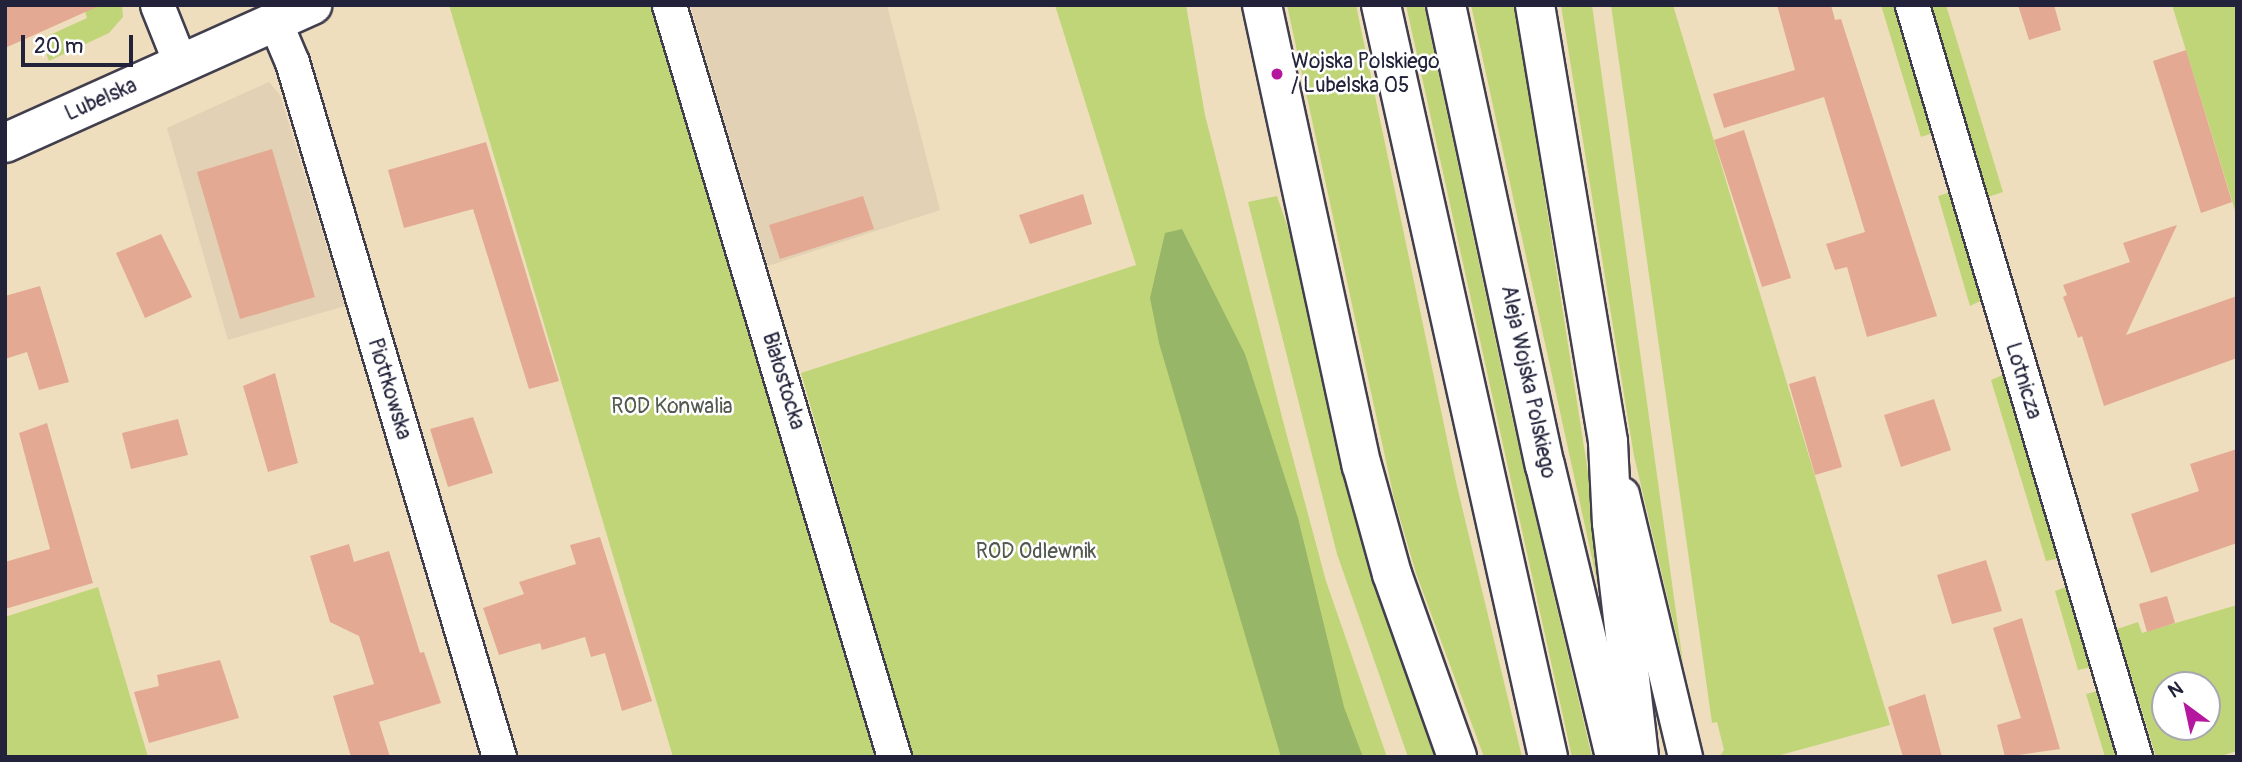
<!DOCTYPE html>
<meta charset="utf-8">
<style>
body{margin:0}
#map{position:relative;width:2242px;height:762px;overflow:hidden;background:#efdebd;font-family:Pangolin,sans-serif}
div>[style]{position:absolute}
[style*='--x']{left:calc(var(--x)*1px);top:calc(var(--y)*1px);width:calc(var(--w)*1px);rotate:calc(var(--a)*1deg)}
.built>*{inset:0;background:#e3d1b5}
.green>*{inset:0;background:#c0d578}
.forest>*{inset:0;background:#98b668}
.building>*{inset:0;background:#e3a992}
.roads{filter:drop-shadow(2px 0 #413e4e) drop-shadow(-2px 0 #413e4e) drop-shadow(0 2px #413e4e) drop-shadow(0 -2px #413e4e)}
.street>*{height:33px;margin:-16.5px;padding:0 16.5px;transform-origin:16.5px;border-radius:16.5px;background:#fff}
.secondary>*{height:38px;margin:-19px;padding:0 19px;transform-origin:19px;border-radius:19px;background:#fff}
.primary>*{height:38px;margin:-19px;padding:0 19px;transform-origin:19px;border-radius:19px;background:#fff}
.dots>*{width:19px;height:19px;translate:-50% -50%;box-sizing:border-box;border:4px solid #fff;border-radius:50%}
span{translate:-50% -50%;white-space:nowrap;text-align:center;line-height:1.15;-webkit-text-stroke:5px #fff;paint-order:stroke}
.poi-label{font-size:21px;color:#22223b}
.left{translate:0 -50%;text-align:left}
.street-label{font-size:21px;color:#22223b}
.park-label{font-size:21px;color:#51584d}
.frame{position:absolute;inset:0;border:7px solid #22223b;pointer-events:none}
.north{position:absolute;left:2151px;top:671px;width:70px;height:70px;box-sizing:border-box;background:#fff;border:2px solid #a7a7b1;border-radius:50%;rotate:327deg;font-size:19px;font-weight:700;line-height:28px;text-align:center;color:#22223b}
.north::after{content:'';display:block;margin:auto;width:24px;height:32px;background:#b5179e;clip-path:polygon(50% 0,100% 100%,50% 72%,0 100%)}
.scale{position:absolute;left:21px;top:35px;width:112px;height:32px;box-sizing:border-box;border:4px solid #22223b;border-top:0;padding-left:9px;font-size:21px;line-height:24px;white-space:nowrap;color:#22223b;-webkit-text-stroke:5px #fff;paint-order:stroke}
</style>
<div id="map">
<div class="built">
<i style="clip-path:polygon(690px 5px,887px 5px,940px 210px,768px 266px)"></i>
<i style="clip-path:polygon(269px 82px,280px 95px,345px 306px,228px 340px,167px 128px)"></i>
</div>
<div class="green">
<i style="clip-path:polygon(83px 5px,122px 5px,123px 17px,109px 33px,49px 61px,41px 39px,87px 18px)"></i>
<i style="clip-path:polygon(449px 5px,655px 5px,878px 757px,673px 757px)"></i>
<i style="clip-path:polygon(1055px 5px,1186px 5px,1205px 115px,1283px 421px,1326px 581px,1387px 757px,912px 757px,801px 373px,1136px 265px)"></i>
<i style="clip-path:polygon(1287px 5px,1356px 5px,1456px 482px,1522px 757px,1484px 757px,1416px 573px,1394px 498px)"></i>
<i style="clip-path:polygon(1406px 5px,1424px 5px,1511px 413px,1592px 757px,1572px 757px)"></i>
<i style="clip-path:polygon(1471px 5px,1515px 5px,1606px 588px,1604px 613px)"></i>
<i style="clip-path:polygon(1561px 5px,1592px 5px,1683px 663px,1634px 456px)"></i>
<i style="clip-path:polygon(1611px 5px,1673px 5px,1890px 725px,1773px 757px,1719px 757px,1724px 750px,1717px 722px,1712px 723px)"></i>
<i style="clip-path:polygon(1881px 5px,1896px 5px,1933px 133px,1921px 137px)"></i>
<i style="clip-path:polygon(1930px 5px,1946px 5px,2003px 192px,1988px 197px)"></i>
<i style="clip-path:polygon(2172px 5px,2237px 5px,2237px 217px,2208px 122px)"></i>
<i style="clip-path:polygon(1950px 192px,1984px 299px,1970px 306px,1938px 196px)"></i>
<i style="clip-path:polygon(1277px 196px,1296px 252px,1371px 570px,1437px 757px,1408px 757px,1337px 554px,1248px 202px)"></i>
<i style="clip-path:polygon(2005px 374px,2060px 558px,2046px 561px,1991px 380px)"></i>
<i style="clip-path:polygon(2069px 586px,2092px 667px,2078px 670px,2055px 591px)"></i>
<i style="clip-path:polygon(98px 587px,148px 757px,5px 757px,5px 617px)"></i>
<i style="clip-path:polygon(evenodd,2237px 605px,2237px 751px,2218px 757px,2156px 757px,2117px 629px,2138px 622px,2142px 633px,2237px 605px,2165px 685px,2207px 685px,2207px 727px,2165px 727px,2165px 685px)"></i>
<i style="clip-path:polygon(2098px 691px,2120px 757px,2105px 757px,2086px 694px)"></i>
</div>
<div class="forest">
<i style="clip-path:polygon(1182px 229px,1245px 354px,1298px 518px,1344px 707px,1363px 757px,1281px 757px,1159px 343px,1150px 298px,1165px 233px)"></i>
</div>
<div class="building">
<i style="clip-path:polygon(5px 5px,101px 5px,5px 48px)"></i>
<i style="clip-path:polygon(1777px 5px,1831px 5px,1835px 20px,1841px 19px,1937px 316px,1867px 337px,1847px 267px,1835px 270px,1826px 244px,1865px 232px,1824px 97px,1724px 128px,1713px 94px,1795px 70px)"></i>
<i style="clip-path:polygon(2018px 5px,2054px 5px,2061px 30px,2029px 40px)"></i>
<i style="clip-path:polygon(2186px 50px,2232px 202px,2201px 213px,2153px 61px)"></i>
<i style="clip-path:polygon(1744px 130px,1791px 278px,1762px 287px,1714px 140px)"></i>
<i style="clip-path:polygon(486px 142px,559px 381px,529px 389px,473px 209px,404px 228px,388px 170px)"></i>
<i style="clip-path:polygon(272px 149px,315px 297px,240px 319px,197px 172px)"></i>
<i style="clip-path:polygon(1083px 194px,1092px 224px,1030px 244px,1019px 215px)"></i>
<i style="clip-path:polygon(863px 196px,874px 229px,780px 259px,769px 225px)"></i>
<i style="clip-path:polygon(2177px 225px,2126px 335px,2237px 296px,2237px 358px,2104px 406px,2082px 336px,2078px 338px,2063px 297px,2067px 295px,2063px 285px,2130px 262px,2123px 243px)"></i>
<i style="clip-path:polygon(161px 234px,192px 297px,145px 318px,116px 253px)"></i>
<i style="clip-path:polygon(40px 286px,69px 382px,39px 390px,27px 352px,5px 359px,5px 296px)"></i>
<i style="clip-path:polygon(275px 373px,298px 463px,268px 472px,243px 386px)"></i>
<i style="clip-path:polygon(1815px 376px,1842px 467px,1815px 475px,1789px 384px)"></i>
<i style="clip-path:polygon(1934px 399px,1951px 450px,1901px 467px,1884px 415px)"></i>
<i style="clip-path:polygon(473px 417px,493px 473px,448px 487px,430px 429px)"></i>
<i style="clip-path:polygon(178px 419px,188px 455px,131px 469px,122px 433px)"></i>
<i style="clip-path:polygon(47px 423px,93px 583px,5px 609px,5px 562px,50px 549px,19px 433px)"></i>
<i style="clip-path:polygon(2237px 449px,2237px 543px,2151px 573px,2131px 514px,2199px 491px,2190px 464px)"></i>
<i style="clip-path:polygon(600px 537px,652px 701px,622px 711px,605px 653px,591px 657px,585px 637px,542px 650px,540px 643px,499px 655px,483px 608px,524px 594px,519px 582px,576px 564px,570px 545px)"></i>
<i style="clip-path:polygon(349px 544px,354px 562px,389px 551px,420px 653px,424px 652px,441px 703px,379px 722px,390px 757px,351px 757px,333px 696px,374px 684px,359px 636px,330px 622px,310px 556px)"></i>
<i style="clip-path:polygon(1986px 560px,2002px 611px,1952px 624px,1937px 575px)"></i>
<i style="clip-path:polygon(2167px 596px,2175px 623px,2147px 632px,2139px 604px)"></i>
<i style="clip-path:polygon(2022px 618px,2060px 749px,2005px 757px,1997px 725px,2021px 718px,1993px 628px)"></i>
<i style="clip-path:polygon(220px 660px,239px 718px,149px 743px,134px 692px,159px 686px,157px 675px)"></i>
<i style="clip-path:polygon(1925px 694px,1942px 757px,1903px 757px,1888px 707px)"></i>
</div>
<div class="roads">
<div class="street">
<i style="--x:157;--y:5;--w:65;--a:68.2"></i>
<i style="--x:669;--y:5;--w:785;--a:73.34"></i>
<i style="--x:1912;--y:5;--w:784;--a:73.48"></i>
<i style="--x:275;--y:22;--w:43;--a:67"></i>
<i style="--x:292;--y:62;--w:725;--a:73.41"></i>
<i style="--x:1622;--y:494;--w:270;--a:76.5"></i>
</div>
<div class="secondary">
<i style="--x:5;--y:143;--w:337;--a:-24.2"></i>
</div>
<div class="primary">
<i style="--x:1262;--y:5;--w:472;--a:77.8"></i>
<i style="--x:1362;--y:466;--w:112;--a:74.5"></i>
<i style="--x:1392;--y:574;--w:194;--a:70.4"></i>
<i style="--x:1381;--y:5;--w:770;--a:77.48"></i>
<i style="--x:1446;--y:5;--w:471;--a:77.9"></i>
<i style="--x:1545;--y:465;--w:300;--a:76.5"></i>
<i style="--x:1535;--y:5;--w:443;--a:80.5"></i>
<i style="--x:1608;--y:442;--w:81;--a:87.2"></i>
<i style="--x:1612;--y:523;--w:236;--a:83.4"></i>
</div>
</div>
<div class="dots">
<i style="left:1277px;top:74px;background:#b5179e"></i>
</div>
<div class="poi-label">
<span class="left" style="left:1291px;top:74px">Wojska Polskiego<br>/ Lubelska 05</span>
</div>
<div class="street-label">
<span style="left:101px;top:100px;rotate:-24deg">Lubelska</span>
<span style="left:783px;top:381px;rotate:73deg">Białostocka</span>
<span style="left:2023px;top:381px;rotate:73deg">Lotnicza</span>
<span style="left:1528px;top:382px;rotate:78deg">Aleja Wojska Polskiego</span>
<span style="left:389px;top:389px;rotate:73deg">Piotrkowska</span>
</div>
<div class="park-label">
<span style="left:672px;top:407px">ROD Konwalia</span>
<span style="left:1036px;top:552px">ROD Odlewnik</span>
</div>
<div class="frame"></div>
<div class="north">N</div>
<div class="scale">20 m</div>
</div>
